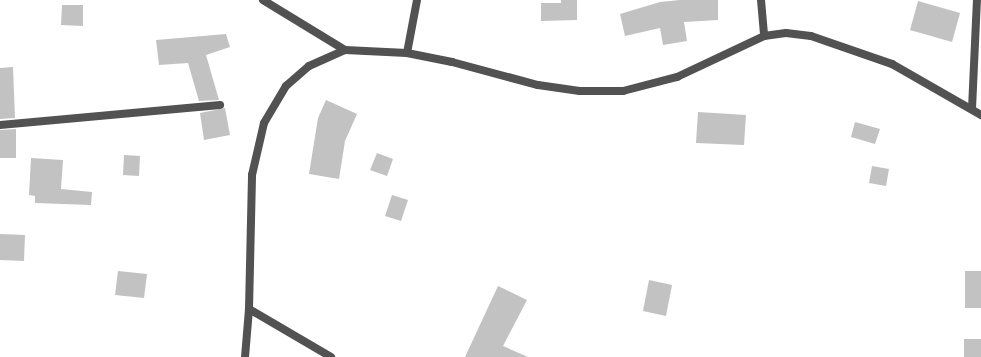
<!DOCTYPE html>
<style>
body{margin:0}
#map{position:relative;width:981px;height:357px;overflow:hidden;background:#fff;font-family:Lato,sans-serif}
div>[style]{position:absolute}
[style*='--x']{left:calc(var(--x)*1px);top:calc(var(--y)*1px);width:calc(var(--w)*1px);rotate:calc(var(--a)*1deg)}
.building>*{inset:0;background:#c2c2c2}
.service>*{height:8px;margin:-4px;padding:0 4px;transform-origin:4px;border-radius:4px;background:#525252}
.minor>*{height:8px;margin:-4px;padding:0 4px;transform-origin:4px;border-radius:4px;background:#525252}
span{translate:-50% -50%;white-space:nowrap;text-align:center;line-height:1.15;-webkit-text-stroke:3px #fff;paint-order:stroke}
</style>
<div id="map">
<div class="building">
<i style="clip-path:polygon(561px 0,577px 0,577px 20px,541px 21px,541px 3px,561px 3px)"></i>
<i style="clip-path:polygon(680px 0,718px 0,718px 20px,684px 22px,687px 41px,663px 45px,660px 28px,625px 36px,620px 14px,660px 2px)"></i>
<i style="clip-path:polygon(918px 1px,960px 13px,952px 42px,910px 30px)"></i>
<i style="clip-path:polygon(62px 5px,83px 5px,83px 26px,61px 25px)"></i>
<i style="clip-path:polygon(226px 34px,230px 47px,206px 55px,219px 100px,199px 101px,188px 63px,159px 65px,156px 40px)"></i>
<i style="clip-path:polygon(13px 67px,15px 118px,0 119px,0 68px)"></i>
<i style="clip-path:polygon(326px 100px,357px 114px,345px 141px,339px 179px,309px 174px,318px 118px)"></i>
<i style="clip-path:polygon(225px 108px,230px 135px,204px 140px,200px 113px)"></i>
<i style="clip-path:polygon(698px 112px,746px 115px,744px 145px,696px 143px)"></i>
<i style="clip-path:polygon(855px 122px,880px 129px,875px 144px,851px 137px)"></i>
<i style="clip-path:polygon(16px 129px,16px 158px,0 158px,0 130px)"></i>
<i style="clip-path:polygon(377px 153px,393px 159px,387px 176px,370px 170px)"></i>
<i style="clip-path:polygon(124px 155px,140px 156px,139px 176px,123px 175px)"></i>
<i style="clip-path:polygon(31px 158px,63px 160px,61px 189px,92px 192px,91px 205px,35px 203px,35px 196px,29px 195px)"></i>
<i style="clip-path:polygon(872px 166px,889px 169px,886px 186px,869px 183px)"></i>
<i style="clip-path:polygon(392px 195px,408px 200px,401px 221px,385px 216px)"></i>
<i style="clip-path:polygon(0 234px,25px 235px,24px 261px,0 260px)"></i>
<i style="clip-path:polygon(118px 271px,147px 274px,144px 298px,115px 295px)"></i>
<i style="clip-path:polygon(965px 271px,981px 271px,981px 308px,965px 308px)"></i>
<i style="clip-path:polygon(649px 280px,672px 285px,666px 316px,643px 311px)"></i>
<i style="clip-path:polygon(498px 286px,527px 300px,503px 346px,528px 357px,465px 357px)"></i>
<i style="clip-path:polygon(964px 339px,981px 339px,981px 357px,964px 357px)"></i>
</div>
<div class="service">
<i style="--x:407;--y:53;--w:54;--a:-79.3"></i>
</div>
<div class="minor">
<i style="--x:263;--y:0;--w:96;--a:31.4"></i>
<i style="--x:761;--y:0;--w:36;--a:85"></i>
<i style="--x:972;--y:109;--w:109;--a:-87.4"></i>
<i style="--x:0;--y:125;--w:221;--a:-5.2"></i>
<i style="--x:249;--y:309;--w:95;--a:30.3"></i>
<i style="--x:245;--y:357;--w:48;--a:-85.2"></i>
<i style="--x:249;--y:309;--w:134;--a:-88.7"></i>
<i style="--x:252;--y:175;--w:53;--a:-77"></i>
<i style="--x:264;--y:123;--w:43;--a:-59.3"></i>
<i style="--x:286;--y:86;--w:30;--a:-41"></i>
<i style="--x:309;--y:66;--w:39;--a:-24"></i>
<i style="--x:345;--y:50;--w:62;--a:2.8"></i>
<i style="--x:407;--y:53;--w:46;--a:11.3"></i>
<i style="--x:452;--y:62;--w:89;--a:15"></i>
<i style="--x:538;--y:85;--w:42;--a:8.1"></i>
<i style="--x:580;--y:91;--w:43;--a:0"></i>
<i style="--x:623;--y:91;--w:56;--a:-14.5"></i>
<i style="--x:677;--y:77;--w:96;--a:-25.2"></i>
<i style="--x:764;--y:36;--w:22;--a:-8"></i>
<i style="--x:786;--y:33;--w:25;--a:7"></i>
<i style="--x:811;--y:36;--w:86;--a:19.1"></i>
<i style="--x:892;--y:64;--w:103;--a:29.8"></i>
</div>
</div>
